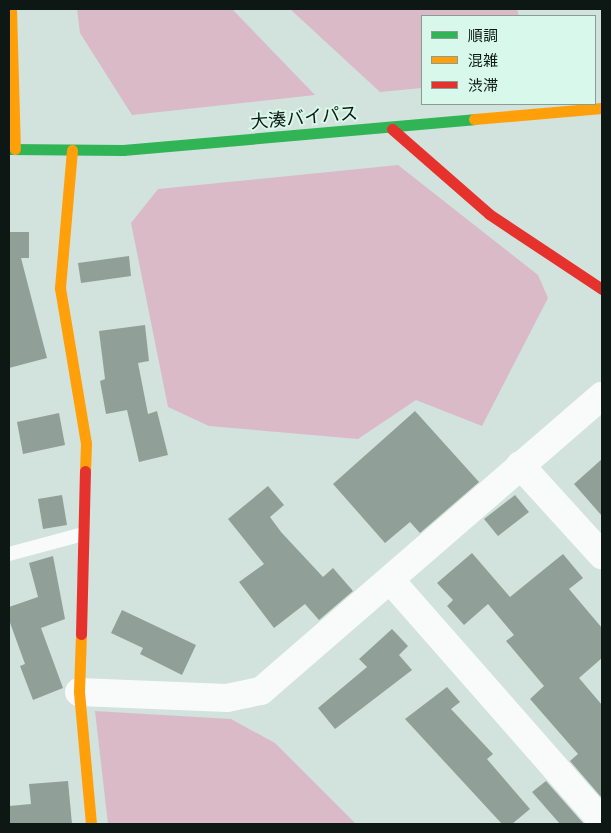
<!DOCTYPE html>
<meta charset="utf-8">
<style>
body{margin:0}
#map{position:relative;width:611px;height:833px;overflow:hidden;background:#d1e3dc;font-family:"Zilla Slab","Noto Sans JP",serif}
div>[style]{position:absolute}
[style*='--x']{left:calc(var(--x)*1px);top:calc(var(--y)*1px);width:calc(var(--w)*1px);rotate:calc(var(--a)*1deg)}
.green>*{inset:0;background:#dbbac8}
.building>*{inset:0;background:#919f99}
.lane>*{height:14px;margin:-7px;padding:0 7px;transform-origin:7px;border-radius:7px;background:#f8fbfa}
.street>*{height:28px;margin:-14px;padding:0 14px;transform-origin:14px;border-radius:14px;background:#f8fbfa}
.fast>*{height:11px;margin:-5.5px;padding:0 5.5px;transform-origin:5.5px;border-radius:5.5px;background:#30b455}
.slow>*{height:11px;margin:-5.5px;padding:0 5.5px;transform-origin:5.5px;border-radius:5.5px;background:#ff9f0a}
.jam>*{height:11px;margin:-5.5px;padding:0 5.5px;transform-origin:5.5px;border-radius:5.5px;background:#e5322d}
span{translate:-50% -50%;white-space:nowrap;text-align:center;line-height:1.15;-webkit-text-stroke:4px #d7f8ea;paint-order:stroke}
.street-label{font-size:18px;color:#0d1814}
.frame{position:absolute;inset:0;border:10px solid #0d1814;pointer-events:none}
.legend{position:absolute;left:421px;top:15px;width:175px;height:90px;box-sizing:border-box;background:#d7f8ea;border:1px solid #869e94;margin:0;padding:6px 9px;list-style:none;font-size:15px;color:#0d1814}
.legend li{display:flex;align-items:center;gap:10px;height:25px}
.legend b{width:25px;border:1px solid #869e94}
</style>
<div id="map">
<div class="green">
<i style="clip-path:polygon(77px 9px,232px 9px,315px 95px,132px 115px,80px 33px)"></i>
<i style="clip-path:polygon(290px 9px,517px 9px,519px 16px,422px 16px,422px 88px,380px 92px)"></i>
<i style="clip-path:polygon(398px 165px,538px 275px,548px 298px,482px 426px,416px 400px,358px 439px,209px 426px,168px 407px,131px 223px,158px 189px)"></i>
<i style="clip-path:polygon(95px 711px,231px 719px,275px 743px,356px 824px,108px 824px)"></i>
</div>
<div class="building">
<i style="clip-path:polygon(9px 232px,29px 232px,29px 258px,21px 258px,47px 358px,9px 368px)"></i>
<i style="clip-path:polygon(129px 256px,131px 276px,81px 283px,78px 263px)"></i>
<i style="clip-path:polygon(145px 325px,149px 361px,138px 363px,148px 414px,157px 411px,168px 455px,139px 462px,127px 410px,106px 414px,100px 381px,105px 379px,99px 331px)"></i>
<i style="clip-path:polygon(415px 411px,479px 482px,420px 533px,410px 522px,385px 543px,333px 484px)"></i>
<i style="clip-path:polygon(59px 413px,65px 445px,23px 454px,17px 422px)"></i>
<i style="clip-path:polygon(602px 459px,602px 516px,574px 484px)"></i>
<i style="clip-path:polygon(268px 486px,284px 505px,270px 517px,281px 532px,323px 577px,333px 568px,353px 591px,319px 620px,305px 604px,274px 628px,239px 582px,264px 564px,228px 519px)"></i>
<i style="clip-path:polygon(62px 495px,67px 525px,43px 529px,38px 499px)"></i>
<i style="clip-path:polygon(515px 495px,529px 512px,498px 536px,484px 519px)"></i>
<i style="clip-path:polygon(472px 553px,510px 597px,563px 554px,583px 578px,569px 589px,602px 628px,602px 658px,579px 678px,602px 705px,602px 798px,570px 761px,578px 754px,530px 699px,544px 686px,506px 641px,514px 635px,488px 604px,464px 625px,447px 606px,453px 600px,437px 583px)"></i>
<i style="clip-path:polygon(53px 556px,65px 619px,41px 628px,63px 688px,33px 700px,20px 666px,25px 664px,9px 620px,9px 607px,38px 597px,29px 563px)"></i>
<i style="clip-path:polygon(122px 610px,196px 645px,182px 675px,140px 654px,143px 648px,111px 633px)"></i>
<i style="clip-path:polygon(392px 629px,408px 646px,399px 655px,412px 670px,335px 729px,318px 708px,367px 667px,359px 659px)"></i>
<i style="clip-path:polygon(447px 687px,460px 702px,451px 709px,493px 754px,487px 759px,530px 809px,512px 824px,502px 824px,405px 719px)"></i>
<i style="clip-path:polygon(68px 781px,72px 824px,9px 824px,9px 806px,31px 804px,29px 784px)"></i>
<i style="clip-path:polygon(546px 781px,584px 824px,560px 824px,532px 792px)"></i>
</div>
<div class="lane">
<i style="--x:9;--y:554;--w:73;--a:-15"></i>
</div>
<div class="street">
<i style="--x:520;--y:465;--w:122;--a:47.7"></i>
<i style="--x:392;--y:582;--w:318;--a:48.7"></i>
<i style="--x:79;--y:692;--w:148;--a:2.3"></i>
<i style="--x:227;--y:698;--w:35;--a:-12"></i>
<i style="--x:261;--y:691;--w:451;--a:-40.9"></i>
</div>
<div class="fast">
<i style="--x:9;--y:149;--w:114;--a:0.5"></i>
<i style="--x:123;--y:150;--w:352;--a:-5"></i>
</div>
<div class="slow">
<i style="--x:11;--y:9;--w:140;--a:88.4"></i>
<i style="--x:474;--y:119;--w:128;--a:-4.9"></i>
<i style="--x:72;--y:150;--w:139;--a:95"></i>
<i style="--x:60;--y:288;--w:157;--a:80.5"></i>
<i style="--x:86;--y:443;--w:28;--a:92"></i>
<i style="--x:81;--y:634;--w:58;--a:92"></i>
<i style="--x:79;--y:692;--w:133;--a:84.8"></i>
</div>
<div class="jam">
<i style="--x:392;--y:129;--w:129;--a:41.2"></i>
<i style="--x:489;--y:214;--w:136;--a:33.6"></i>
<i style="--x:81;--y:634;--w:163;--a:-88.6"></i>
</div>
<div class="street-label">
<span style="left:304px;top:118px;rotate:-5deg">大湊バイパス</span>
</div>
<div class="frame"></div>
<ul class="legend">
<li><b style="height:6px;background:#30b455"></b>順調</li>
<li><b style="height:6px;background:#ff9f0a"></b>混雑</li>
<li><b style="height:6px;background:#e5322d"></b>渋滞</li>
</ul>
</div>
